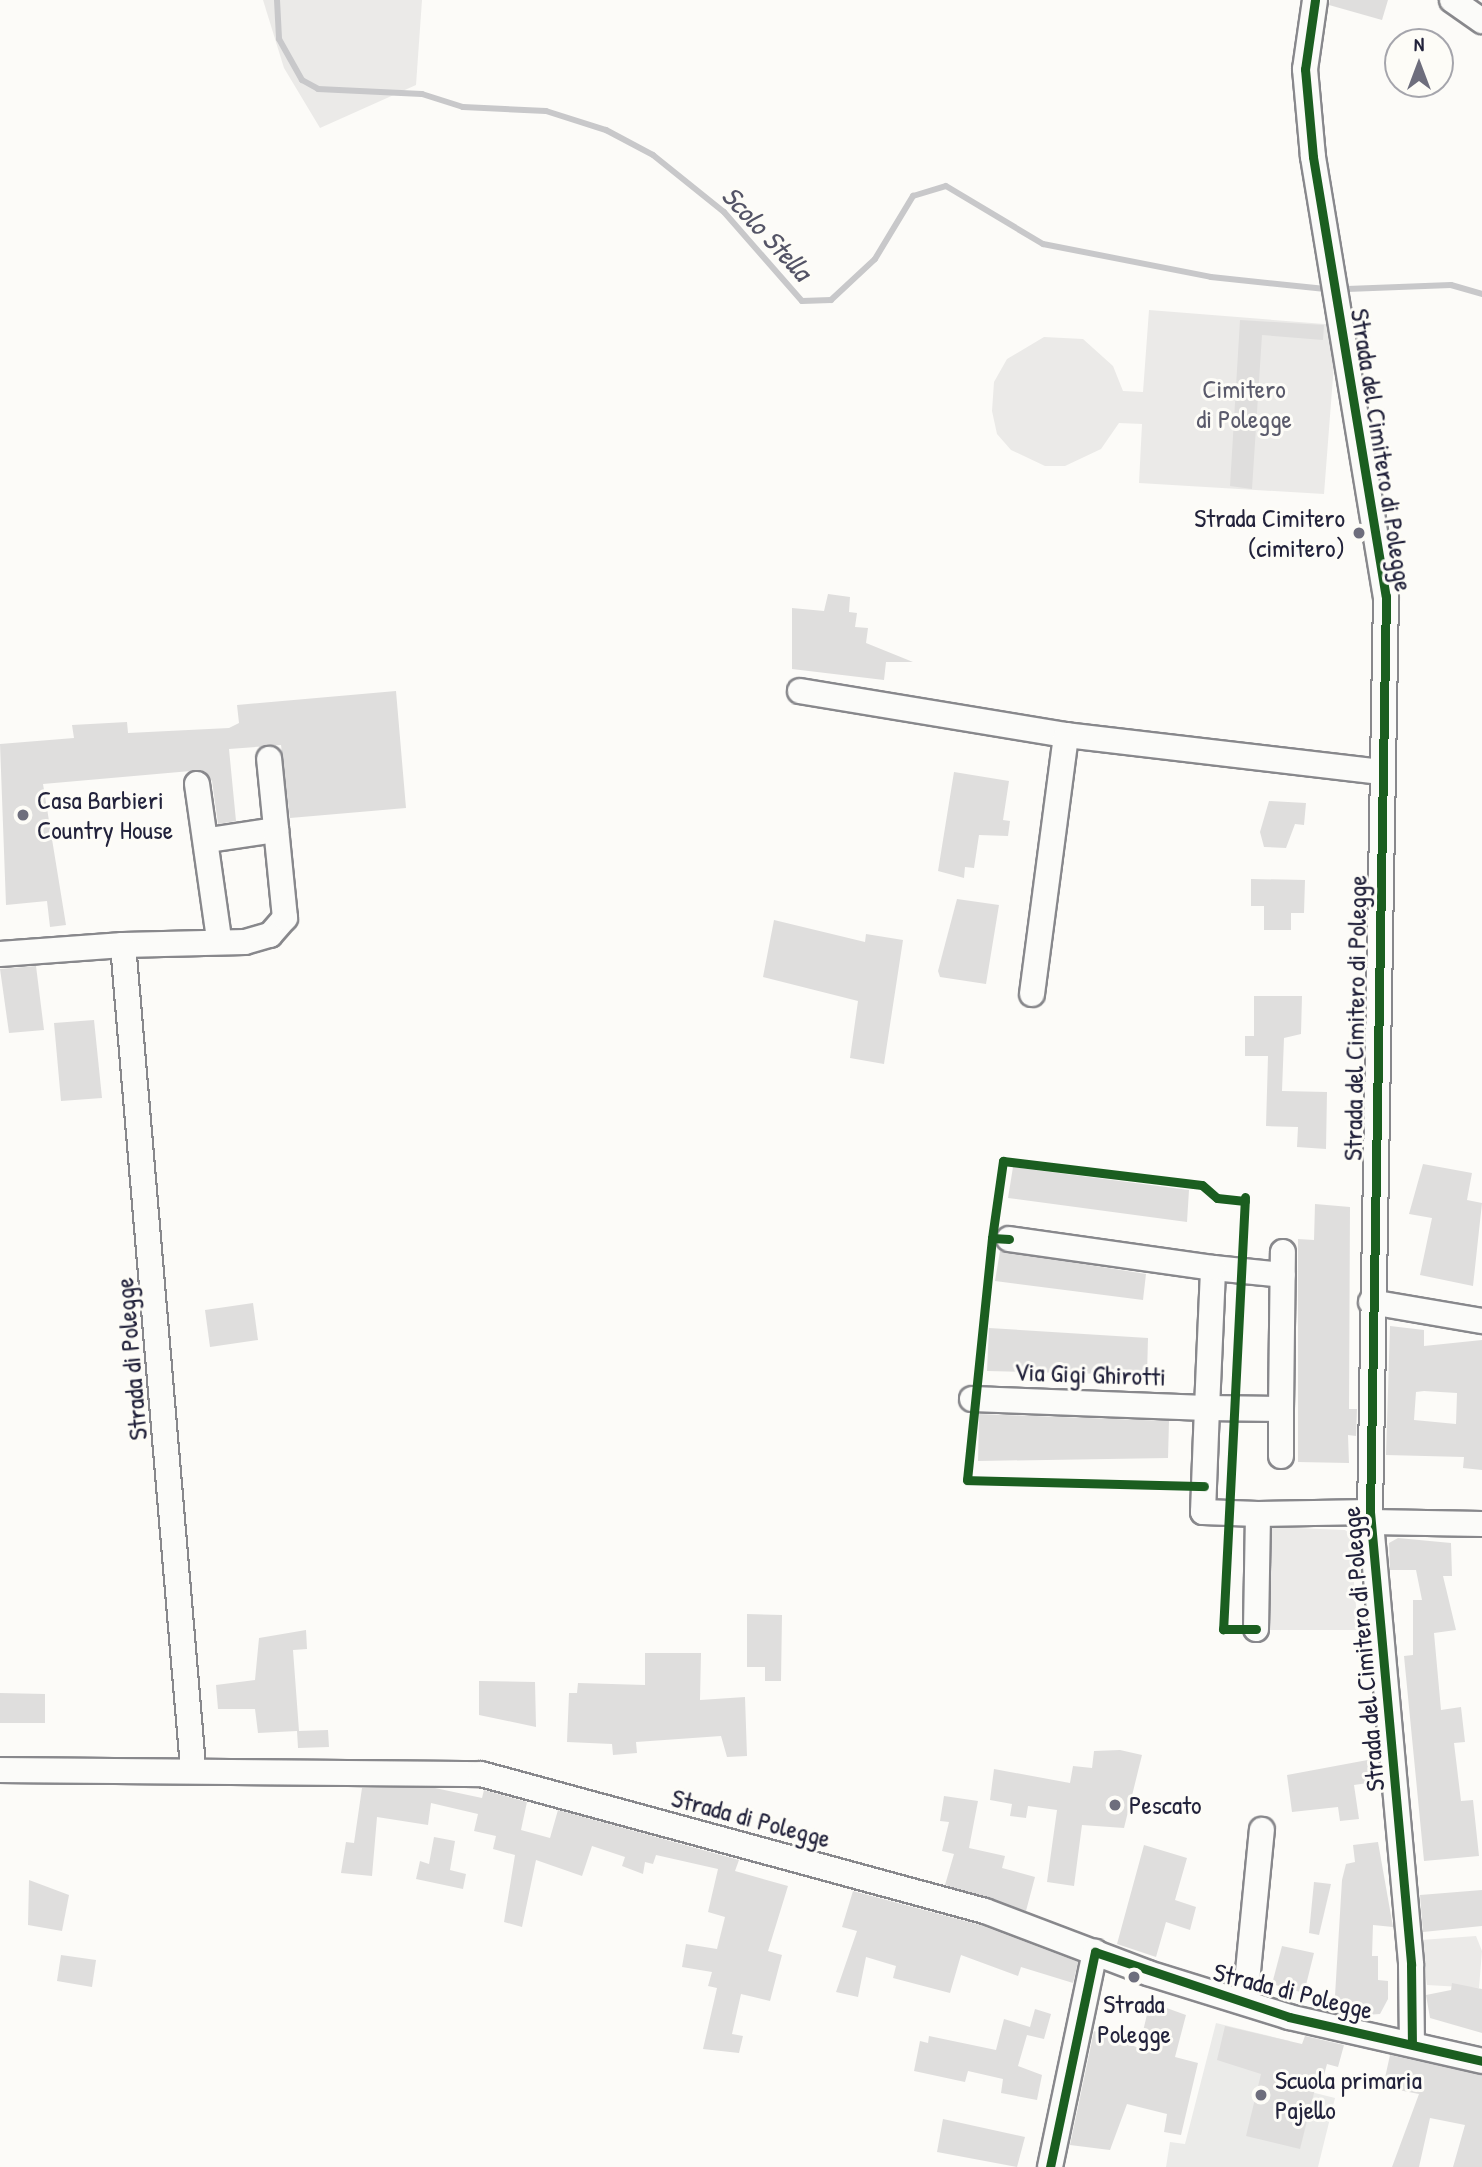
<!DOCTYPE html>
<style>
body{margin:0}
#map{position:relative;width:1482px;height:2167px;overflow:hidden;background:#fcfbf8;font-family:"Patrick Hand",sans-serif}
div>[style]{position:absolute}
[style*='--x']{left:calc(var(--x)*1px);top:calc(var(--y)*1px);width:calc(var(--w)*1px);rotate:calc(var(--a)*1deg)}
.built>*{inset:0;background:#ebebe9}
.green>*{inset:0;background:#ebeae8}
.stream>*{height:6px;margin:-3px;padding:0 3px;transform-origin:3px;border-radius:3px;background:#c8c8ca}
.building>*{inset:0;background:#dfdedd}
.roads{filter:drop-shadow(2px 0 #88888c) drop-shadow(-2px 0 #88888c) drop-shadow(0 2px #88888c) drop-shadow(0 -2px #88888c)}
.minor>*{height:24px;margin:-12px;padding:0 12px;transform-origin:12px;border-radius:12px;background:#fbfbf9}
.cycleway>*{height:9px;margin:-4.5px;padding:0 4.5px;transform-origin:4.5px;border-radius:4.5px;background:#1b5e20}
.dots>*{width:19px;height:19px;translate:-50% -50%;box-sizing:border-box;border:4px solid #fdfcf7;border-radius:50%}
span{translate:-50% -50%;white-space:nowrap;text-align:center;line-height:1.15;-webkit-text-stroke:6px #fdfcf7;paint-order:stroke}
.park-label{font-size:26px;color:#5a5a6b}
.street-label{font-size:26px;color:#22223b}
.poi-label{font-size:26px;color:#22223b}
.right{translate:-100% -50%;text-align:right}
.left{translate:0 -50%;text-align:left}
.water-label{font-size:28px;color:#545466;font-style:italic}
.north{position:absolute;left:1384px;top:28px;width:70px;height:70px;box-sizing:border-box;background:#fdfcf7;border:2px solid #a5a5ac;border-radius:50%;rotate:0deg;font-size:19px;font-weight:700;line-height:28px;text-align:center;color:#22223b}
.north::after{content:'';display:block;margin:auto;width:24px;height:32px;background:#6e6e7d;clip-path:polygon(50% 0,100% 100%,50% 72%,0 100%)}
</style>
<div id="map">
<div class="built">
<i style="clip-path:polygon(1216px 2023px,1290px 2041px,1283px 2085px,1335px 2098px,1318px 2167px,1166px 2167px,1170px 2142px,1185px 2144px)"></i>
</div>
<div class="green">
<i style="clip-path:polygon(263px 0,422px 0,416px 85px,320px 128px,284px 68px)"></i>
<i style="clip-path:polygon(1149px 310px,1337px 325px,1324px 494px,1139px 483px,1142px 424px,1119px 423px,1101px 449px,1065px 466px,1045px 466px,1011px 450px,997px 434px,992px 411px,994px 382px,1007px 359px,1044px 337px,1083px 339px,1113px 366px,1123px 391px,1143px 392px)"></i>
<i style="clip-path:polygon(1268px 1527px,1345px 1530px,1354px 1537px,1361px 1571px,1353px 1571px,1358px 1630px,1266px 1630px)"></i>
<i style="clip-path:polygon(1476px 1936px,1482px 1951px,1479px 1988px,1427px 1985px,1421px 1940px)"></i>
</div>
<div class="stream">
<i style="--x:277;--y:0;--w:39;--a:87"></i>
<i style="--x:279;--y:39;--w:47;--a:60.7"></i>
<i style="--x:302;--y:80;--w:18;--a:29"></i>
<i style="--x:318;--y:89;--w:104;--a:2.8"></i>
<i style="--x:422;--y:94;--w:43;--a:17.6"></i>
<i style="--x:463;--y:107;--w:83;--a:2.8"></i>
<i style="--x:546;--y:111;--w:63;--a:17.6"></i>
<i style="--x:606;--y:130;--w:53;--a:28"></i>
<i style="--x:653;--y:155;--w:91;--a:38.8"></i>
<i style="--x:724;--y:212;--w:118;--a:48.8"></i>
<i style="--x:802;--y:301;--w:29;--a:-2"></i>
<i style="--x:831;--y:300;--w:60;--a:-43"></i>
<i style="--x:875;--y:259;--w:74;--a:-58.9"></i>
<i style="--x:913;--y:196;--w:34;--a:-17"></i>
<i style="--x:946;--y:186;--w:113;--a:30.9"></i>
<i style="--x:1043;--y:244;--w:171;--a:11.1"></i>
<i style="--x:1211;--y:277;--w:115;--a:6"></i>
<i style="--x:1347;--y:289;--w:104;--a:-2.2"></i>
<i style="--x:1451;--y:285;--w:32;--a:16"></i>
</div>
<div class="building">
<i style="clip-path:polygon(1330px 0,1388px 0,1382px 20px,1329px 5px)"></i>
<i style="clip-path:polygon(1240px 320px,1324px 325px,1323px 340px,1262px 335px,1252px 489px,1230px 486px)"></i>
<i style="clip-path:polygon(828px 594px,850px 597px,849px 612px,857px 613px,855px 627px,868px 628px,866px 643px,913px 662px,886px 662px,884px 680px,792px 669px,792px 608px,824px 611px)"></i>
<i style="clip-path:polygon(396px 691px,406px 808px,290px 818px,281px 745px,229px 749px,236px 821px,218px 824px,212px 781px,202px 770px,43px 784px,66px 925px,50px 927px,47px 901px,6px 905px,0 744px,74px 738px,72px 725px,127px 722px,128px 733px,229px 728px,239px 723px,237px 705px)"></i>
<i style="clip-path:polygon(954px 772px,1009px 781px,1003px 820px,1010px 821px,1008px 836px,979px 835px,974px 868px,965px 867px,964px 878px,938px 871px)"></i>
<i style="clip-path:polygon(1269px 801px,1306px 803px,1304px 825px,1295px 824px,1286px 848px,1264px 847px,1260px 832px)"></i>
<i style="clip-path:polygon(1251px 879px,1305px 880px,1304px 913px,1291px 913px,1291px 930px,1264px 930px,1264px 906px,1251px 906px)"></i>
<i style="clip-path:polygon(957px 899px,999px 905px,986px 984px,940px 977px,938px 971px)"></i>
<i style="clip-path:polygon(774px 920px,865px 942px,866px 934px,903px 940px,884px 1064px,850px 1058px,858px 1001px,763px 977px)"></i>
<i style="clip-path:polygon(36px 966px,44px 1030px,9px 1033px,0 969px)"></i>
<i style="clip-path:polygon(1254px 996px,1302px 996px,1301px 1034px,1284px 1038px,1282px 1091px,1327px 1092px,1326px 1149px,1297px 1147px,1298px 1127px,1266px 1126px,1268px 1056px,1245px 1056px,1245px 1036px,1254px 1036px)"></i>
<i style="clip-path:polygon(94px 1020px,102px 1098px,61px 1101px,54px 1023px)"></i>
<i style="clip-path:polygon(1423px 1164px,1472px 1173px,1467px 1200px,1482px 1203px,1473px 1286px,1420px 1275px,1432px 1218px,1409px 1214px)"></i>
<i style="clip-path:polygon(1013px 1167px,1189px 1190px,1187px 1222px,1008px 1198px)"></i>
<i style="clip-path:polygon(1315px 1204px,1350px 1207px,1349px 1409px,1357px 1409px,1356px 1436px,1348px 1435px,1349px 1463px,1298px 1462px,1298px 1239px,1314px 1240px)"></i>
<i style="clip-path:polygon(1000px 1251px,1146px 1274px,1143px 1300px,995px 1281px)"></i>
<i style="clip-path:polygon(253px 1303px,258px 1340px,210px 1347px,205px 1310px)"></i>
<i style="clip-path:polygon(evenodd,1390px 1326px,1424px 1330px,1424px 1346px,1482px 1340px,1482px 1470px,1463px 1468px,1464px 1457px,1386px 1455px,1390px 1326px,1424px 1391px,1457px 1393px,1456px 1424px,1414px 1420px,1416px 1392px,1424px 1391px)"></i>
<i style="clip-path:polygon(989px 1328px,1148px 1338px,1147px 1375px,987px 1371px)"></i>
<i style="clip-path:polygon(979px 1414px,1169px 1421px,1168px 1458px,978px 1461px)"></i>
<i style="clip-path:polygon(1398px 1538px,1451px 1543px,1452px 1576px,1443px 1576px,1456px 1630px,1434px 1633px,1441px 1710px,1461px 1707px,1465px 1742px,1454px 1743px,1461px 1801px,1473px 1800px,1479px 1856px,1424px 1861px,1404px 1656px,1413px 1655px,1413px 1600px,1422px 1600px,1416px 1570px,1390px 1570px,1389px 1543px)"></i>
<i style="clip-path:polygon(747px 1614px,782px 1615px,781px 1681px,765px 1681px,765px 1667px,747px 1667px)"></i>
<i style="clip-path:polygon(306px 1630px,307px 1649px,293px 1650px,299px 1731px,328px 1730px,329px 1747px,298px 1748px,297px 1731px,258px 1733px,255px 1709px,218px 1709px,216px 1685px,255px 1680px,259px 1638px)"></i>
<i style="clip-path:polygon(645px 1653px,701px 1653px,700px 1700px,745px 1697px,747px 1756px,727px 1757px,721px 1736px,636px 1742px,637px 1753px,613px 1755px,612px 1744px,567px 1742px,569px 1693px,577px 1693px,578px 1683px,645px 1685px)"></i>
<i style="clip-path:polygon(479px 1681px,535px 1682px,536px 1727px,479px 1715px)"></i>
<i style="clip-path:polygon(0 1693px,45px 1694px,45px 1723px,0 1723px)"></i>
<i style="clip-path:polygon(1120px 1750px,1142px 1755px,1124px 1828px,1082px 1825px,1074px 1886px,1047px 1882px,1057px 1810px,1028px 1806px,1026px 1818px,1010px 1816px,1012px 1804px,990px 1800px,994px 1769px,1070px 1783px,1073px 1766px,1092px 1768px,1094px 1751px)"></i>
<i style="clip-path:polygon(1373px 1759px,1375px 1782px,1354px 1785px,1359px 1819px,1340px 1821px,1338px 1807px,1292px 1812px,1287px 1775px)"></i>
<i style="clip-path:polygon(362px 1788px,435px 1788px,482px 1798px,484px 1790px,527px 1802px,521px 1830px,550px 1838px,558px 1810px,739px 1860px,735px 1871px,788px 1886px,768px 1951px,782px 1955px,770px 2001px,741px 1994px,732px 2034px,743px 2036px,739px 2053px,703px 2049px,717px 1988px,708px 1986px,712px 1972px,682px 1967px,686px 1944px,717px 1949px,725px 1917px,708px 1912px,718px 1869px,656px 1855px,653px 1864px,645px 1862px,643px 1874px,622px 1866px,625px 1857px,592px 1846px,582px 1876px,536px 1860px,522px 1927px,504px 1922px,515px 1855px,493px 1849px,496px 1836px,474px 1831px,478px 1814px,431px 1803px,428px 1825px,377px 1817px,372px 1876px,341px 1873px,346px 1842px,354px 1843px)"></i>
<i style="clip-path:polygon(944px 1796px,978px 1801px,969px 1848px,1005px 1856px,1002px 1868px,1035px 1877px,1026px 1911px,945px 1885px,954px 1854px,942px 1851px,949px 1822px,940px 1821px)"></i>
<i style="clip-path:polygon(434px 1837px,455px 1841px,450px 1870px,466px 1874px,463px 1889px,416px 1879px,420px 1861px,429px 1864px)"></i>
<i style="clip-path:polygon(1378px 1842px,1393px 1927px,1373px 1925px,1372px 1956px,1378px 1956px,1378px 1980px,1388px 1981px,1388px 1999px,1380px 2014px,1351px 2016px,1334px 2012px,1342px 1880px,1346px 1864px,1355px 1862px,1353px 1845px)"></i>
<i style="clip-path:polygon(1144px 1845px,1187px 1858px,1175px 1900px,1196px 1907px,1190px 1930px,1166px 1922px,1156px 1957px,1117px 1944px)"></i>
<i style="clip-path:polygon(29px 1880px,69px 1895px,62px 1931px,28px 1925px)"></i>
<i style="clip-path:polygon(1314px 1882px,1331px 1884px,1319px 1935px,1309px 1933px)"></i>
<i style="clip-path:polygon(1482px 1890px,1482px 1926px,1423px 1932px,1420px 1895px)"></i>
<i style="clip-path:polygon(853px 1891px,980px 1925px,1078px 1962px,1073px 1983px,1021px 1967px,1018px 1976px,961px 1955px,950px 1993px,893px 1978px,896px 1966px,866px 1957px,858px 1997px,836px 1992px,857px 1931px,842px 1927px)"></i>
<i style="clip-path:polygon(1282px 1946px,1314px 1953px,1304px 1993px,1272px 1984px)"></i>
<i style="clip-path:polygon(61px 1955px,96px 1960px,92px 1987px,57px 1981px)"></i>
<i style="clip-path:polygon(1452px 1983px,1482px 1989px,1482px 2033px,1430px 2018px,1426px 1995px,1451px 1990px)"></i>
<i style="clip-path:polygon(1150px 2002px,1186px 2015px,1175px 2057px,1198px 2063px,1181px 2135px,1164px 2132px,1167px 2114px,1127px 2104px,1110px 2150px,1070px 2145px,1094px 2031px,1139px 2048px)"></i>
<i style="clip-path:polygon(1035px 2009px,1051px 2014px,1044px 2039px,1027px 2035px,1018px 2066px,1042px 2075px,1037px 2100px,1001px 2093px,1003px 2079px,968px 2071px,965px 2082px,914px 2071px,920px 2041px,928px 2043px,929px 2036px,996px 2050px,1004px 2019px,1030px 2027px)"></i>
<i style="clip-path:polygon(1225px 2026px,1302px 2044px,1305px 2036px,1344px 2045px,1338px 2067px,1327px 2064px,1324px 2075px,1319px 2073px,1300px 2149px,1246px 2136px,1261px 2074px,1217px 2060px)"></i>
<i style="clip-path:polygon(1390px 2055px,1482px 2075px,1482px 2167px,1453px 2167px,1465px 2125px,1430px 2118px,1419px 2167px,1392px 2167px,1419px 2094px,1383px 2087px)"></i>
<i style="clip-path:polygon(943px 2119px,1025px 2137px,1017px 2167px,937px 2152px)"></i>
</div>
<div class="roads">
<div class="minor">
<i style="--x:1315;--y:0;--w:70;--a:98.2"></i>
<i style="--x:1305;--y:69;--w:88;--a:84.8"></i>
<i style="--x:1313;--y:157;--w:445;--a:80.6"></i>
<i style="--x:1386;--y:596;--w:916;--a:91"></i>
<i style="--x:1370;--y:1512;--w:455;--a:84.8"></i>
<i style="--x:1411;--y:1965;--w:77;--a:89.3"></i>
<i style="--x:1452;--y:0;--w:37;--a:35"></i>
<i style="--x:800;--y:691;--w:270;--a:9.4"></i>
<i style="--x:1066;--y:735;--w:316;--a:6.7"></i>
<i style="--x:197;--y:784;--w:157;--a:81.9"></i>
<i style="--x:209;--y:840;--w:68;--a:-8.5"></i>
<i style="--x:123;--y:945;--w:122;--a:-1.4"></i>
<i style="--x:245;--y:942;--w:26;--a:-16"></i>
<i style="--x:270;--y:935;--w:23;--a:-49"></i>
<i style="--x:285;--y:918;--w:160;--a:-95.7"></i>
<i style="--x:0;--y:954;--w:123;--a:-4.2"></i>
<i style="--x:123;--y:945;--w:825;--a:85.13"></i>
<i style="--x:1032;--y:994;--w:261;--a:-82.5"></i>
<i style="--x:1213;--y:1268;--w:70;--a:5.7"></i>
<i style="--x:1371;--y:1302;--w:113;--a:9.7"></i>
<i style="--x:972;--y:1399;--w:235;--a:2.2"></i>
<i style="--x:1207;--y:1408;--w:140;--a:-87.5"></i>
<i style="--x:1213;--y:1268;--w:206;--a:-171.9"></i>
<i style="--x:1281;--y:1409;--w:157;--a:-89.3"></i>
<i style="--x:1258;--y:1514;--w:55;--a:-177.9"></i>
<i style="--x:1203;--y:1512;--w:104;--a:-87.8"></i>
<i style="--x:1207;--y:1408;--w:74;--a:0.8"></i>
<i style="--x:1281;--y:1409;--w:47;--a:90"></i>
<i style="--x:1371;--y:1522;--w:111;--a:1"></i>
<i style="--x:1256;--y:1629;--w:115;--a:-89"></i>
<i style="--x:1258;--y:1514;--w:112;--a:-1"></i>
<i style="--x:0;--y:1770;--w:481;--a:0.5"></i>
<i style="--x:481;--y:1774;--w:522;--a:15.21"></i>
<i style="--x:985;--y:1911;--w:174;--a:20.8"></i>
<i style="--x:1148;--y:1973;--w:148;--a:17.3"></i>
<i style="--x:1289;--y:2017;--w:198;--a:12.8"></i>
<i style="--x:1245;--y:2002;--w:173;--a:-84.4"></i>
<i style="--x:1050;--y:2167;--w:220;--a:-78.2"></i>
</div>
</div>
<div class="cycleway">
<i style="--x:1315;--y:0;--w:70;--a:98.2"></i>
<i style="--x:1305;--y:69;--w:88;--a:84.8"></i>
<i style="--x:1313;--y:157;--w:445;--a:80.6"></i>
<i style="--x:1386;--y:596;--w:916;--a:91"></i>
<i style="--x:1370;--y:1512;--w:455;--a:84.8"></i>
<i style="--x:1411;--y:1965;--w:77;--a:89.3"></i>
<i style="--x:1245;--y:1197;--w:433;--a:92.9"></i>
<i style="--x:1223;--y:1629;--w:33;--a:0"></i>
<i style="--x:992;--y:1238;--w:243;--a:95.9"></i>
<i style="--x:967;--y:1480;--w:237;--a:1.5"></i>
<i style="--x:1009;--y:1239;--w:17;--a:-177"></i>
<i style="--x:992;--y:1238;--w:78;--a:-81.9"></i>
<i style="--x:1003;--y:1161;--w:200;--a:6.9"></i>
<i style="--x:1202;--y:1185;--w:20;--a:41"></i>
<i style="--x:1217;--y:1198;--w:28;--a:6"></i>
<i style="--x:1050;--y:2167;--w:220;--a:-78.2"></i>
<i style="--x:1095;--y:1952;--w:205;--a:18.5"></i>
<i style="--x:1289;--y:2017;--w:198;--a:12.8"></i>
</div>
<div class="dots">
<i style="left:1359px;top:533px;background:#6e6e7d"></i>
<i style="left:23px;top:815px;background:#6e6e7d"></i>
<i style="left:1115px;top:1805px;background:#6e6e7d"></i>
<i style="left:1134px;top:1977px;background:#6e6e7d"></i>
<i style="left:1261px;top:2095px;background:#6e6e7d"></i>
</div>
<div class="park-label">
<span style="left:1244px;top:404px">Cimitero<br>di Polegge</span>
</div>
<div class="street-label">
<span style="left:1382px;top:450px;rotate:81deg">Strada del Cimitero di Polegge</span>
<span style="left:1355px;top:1018px;rotate:-89deg">Strada del Cimitero di Polegge</span>
<span style="left:131px;top:1359px;rotate:-95deg">Strada di Polegge</span>
<span style="left:1090px;top:1374px;rotate:2deg">Via Gigi Ghirotti</span>
<span style="left:1363px;top:1649px;rotate:-95deg">Strada del Cimitero di Polegge</span>
<span style="left:751px;top:1818px;rotate:15deg">Strada di Polegge</span>
<span style="left:1293px;top:1991px;rotate:14deg">Strada di Polegge</span>
</div>
<div class="poi-label">
<span class="right" style="left:1345px;top:533px">Strada Cimitero<br>(cimitero)</span>
<span class="left" style="left:37px;top:815px">Casa Barbieri<br>Country House</span>
<span class="left" style="left:1129px;top:1805px">Pescato</span>
<span style="left:1134px;top:2019px">Strada<br>Polegge</span>
<span class="left" style="left:1275px;top:2095px">Scuola primaria<br>Pajello</span>
</div>
<div class="water-label">
<span style="left:767px;top:233px;rotate:47deg">Scolo Stella</span>
</div>
<div class="north">N</div>
</div>
